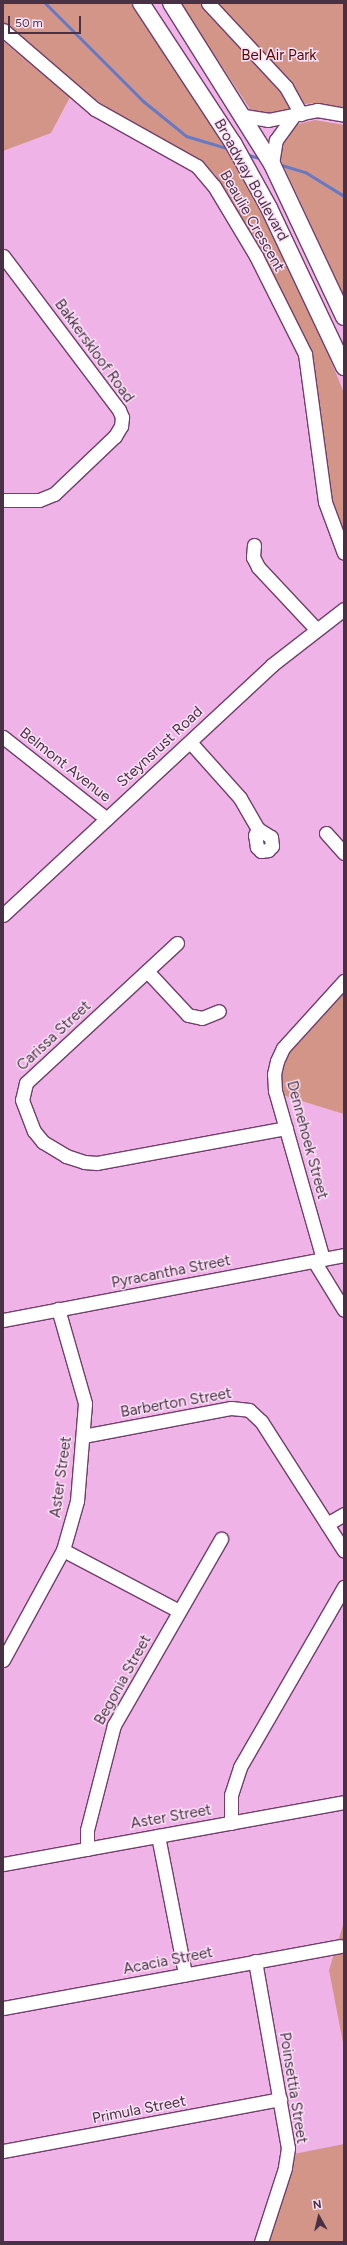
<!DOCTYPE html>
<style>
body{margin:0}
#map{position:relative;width:347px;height:2245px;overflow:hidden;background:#f0b3e7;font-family:Figtree,sans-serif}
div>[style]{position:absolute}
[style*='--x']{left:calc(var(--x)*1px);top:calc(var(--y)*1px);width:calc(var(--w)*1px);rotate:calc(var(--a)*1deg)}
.green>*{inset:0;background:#d39588}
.stream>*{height:3px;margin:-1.5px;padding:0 1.5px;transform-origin:1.5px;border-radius:1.5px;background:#6679c5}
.roads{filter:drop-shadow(1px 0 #723e6c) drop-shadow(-1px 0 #723e6c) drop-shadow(0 1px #723e6c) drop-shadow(0 -1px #723e6c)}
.minor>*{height:13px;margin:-6.5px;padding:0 6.5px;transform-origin:6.5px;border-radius:6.5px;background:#fff}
.major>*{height:16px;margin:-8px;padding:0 8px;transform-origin:8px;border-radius:8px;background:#fff}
span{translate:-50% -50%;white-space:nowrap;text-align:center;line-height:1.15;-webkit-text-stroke:3px #fbe2f7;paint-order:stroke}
.park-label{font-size:15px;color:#5c0700}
.street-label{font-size:15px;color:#493145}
.frame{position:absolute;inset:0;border:4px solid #493145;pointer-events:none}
.north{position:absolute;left:299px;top:2197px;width:40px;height:40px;-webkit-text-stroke:3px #fbe2f7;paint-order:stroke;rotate:352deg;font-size:11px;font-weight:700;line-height:16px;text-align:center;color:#493145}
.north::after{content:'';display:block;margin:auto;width:14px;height:18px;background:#493145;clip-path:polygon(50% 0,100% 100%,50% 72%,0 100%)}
.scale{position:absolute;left:8px;top:16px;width:73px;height:18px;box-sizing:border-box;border:2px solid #493145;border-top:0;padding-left:5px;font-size:12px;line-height:14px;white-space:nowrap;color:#493145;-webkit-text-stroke:3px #fbe2f7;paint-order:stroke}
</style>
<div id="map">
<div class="green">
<i style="clip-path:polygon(3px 3px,130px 3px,184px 79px,238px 168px,276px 239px,311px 312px,344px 393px,344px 534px,331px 498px,316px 379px,303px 333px,249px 232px,214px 173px,181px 149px,117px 115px,72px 82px,3px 23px)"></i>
<i style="clip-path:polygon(180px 3px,344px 3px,344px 108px,313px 103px,298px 105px,276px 116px,252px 112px)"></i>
<i style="clip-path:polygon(3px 41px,70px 97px,51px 133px,3px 151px)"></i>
<i style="clip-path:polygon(315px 120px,344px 125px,344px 296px,279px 156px,280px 144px,295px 125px)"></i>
<i style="clip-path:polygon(344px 985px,344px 1114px,282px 1095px,278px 1081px,283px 1056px)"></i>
<i style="clip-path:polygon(344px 1922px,344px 2048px,329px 1970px)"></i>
<i style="clip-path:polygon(344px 2144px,344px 2242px,266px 2242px,294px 2154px)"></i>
</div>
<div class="stream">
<i style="--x:45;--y:3;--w:139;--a:45"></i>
<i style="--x:143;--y:101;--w:55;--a:39.1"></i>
<i style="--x:186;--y:136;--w:46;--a:16.5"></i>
<i style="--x:246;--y:154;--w:16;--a:18"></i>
<i style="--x:278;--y:164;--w:28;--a:17"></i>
<i style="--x:305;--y:172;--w:46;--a:31.6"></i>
</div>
<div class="roads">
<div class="minor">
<i style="--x:208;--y:3;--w:115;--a:47.1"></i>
<i style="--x:286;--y:87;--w:31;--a:61"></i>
<i style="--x:3;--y:30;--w:121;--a:40.7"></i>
<i style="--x:95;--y:109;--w:117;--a:29.2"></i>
<i style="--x:197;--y:166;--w:26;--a:50"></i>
<i style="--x:214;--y:186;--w:82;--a:59"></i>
<i style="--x:256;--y:256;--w:110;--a:63.4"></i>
<i style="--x:305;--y:354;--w:149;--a:82.3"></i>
<i style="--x:325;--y:502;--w:54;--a:69.6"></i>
<i style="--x:244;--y:116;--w:24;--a:9"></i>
<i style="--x:268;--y:120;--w:50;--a:-11.5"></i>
<i style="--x:317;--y:110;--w:27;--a:10"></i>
<i style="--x:272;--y:164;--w:24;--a:-81"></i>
<i style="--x:276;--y:140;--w:29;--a:-54"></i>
<i style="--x:3;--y:256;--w:193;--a:53"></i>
<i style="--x:119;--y:410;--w:8;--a:67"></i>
<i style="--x:122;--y:417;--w:9;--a:96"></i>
<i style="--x:121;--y:426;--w:12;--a:121"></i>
<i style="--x:115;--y:436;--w:84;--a:136.4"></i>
<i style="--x:54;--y:494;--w:16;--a:158"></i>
<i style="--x:39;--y:500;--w:36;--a:180"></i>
<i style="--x:254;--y:545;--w:12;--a:95"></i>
<i style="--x:253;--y:557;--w:11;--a:63"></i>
<i style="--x:258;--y:567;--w:85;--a:46.9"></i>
<i style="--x:3;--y:737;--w:132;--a:38.3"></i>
<i style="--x:190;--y:742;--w:75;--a:48.2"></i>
<i style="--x:240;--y:798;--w:36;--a:60"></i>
<i style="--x:258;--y:829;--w:15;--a:32"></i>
<i style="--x:271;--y:837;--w:9;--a:84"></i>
<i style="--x:272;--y:846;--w:6;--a:135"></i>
<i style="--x:268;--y:850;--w:7;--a:172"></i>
<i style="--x:261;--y:851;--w:6;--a:-135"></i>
<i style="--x:257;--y:847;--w:12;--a:-99"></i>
<i style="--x:255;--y:835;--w:7;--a:-63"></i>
<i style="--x:326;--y:833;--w:27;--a:48"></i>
<i style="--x:3;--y:915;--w:367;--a:-42.9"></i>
<i style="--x:272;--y:665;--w:91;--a:-37.9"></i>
<i style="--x:177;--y:943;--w:206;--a:137.2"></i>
<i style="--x:26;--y:1083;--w:17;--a:103"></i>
<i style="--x:22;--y:1100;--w:33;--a:69"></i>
<i style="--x:34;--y:1131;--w:14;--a:51"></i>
<i style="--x:43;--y:1142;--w:27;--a:31"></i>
<i style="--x:66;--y:1156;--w:19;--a:18"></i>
<i style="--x:84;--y:1162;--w:13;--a:4"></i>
<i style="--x:97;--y:1163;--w:192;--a:-10.5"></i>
<i style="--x:147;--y:971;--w:60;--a:47"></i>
<i style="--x:188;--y:1015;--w:14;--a:12"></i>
<i style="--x:202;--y:1018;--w:18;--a:-22"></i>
<i style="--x:323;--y:1259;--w:175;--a:-105.9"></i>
<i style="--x:275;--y:1091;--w:17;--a:-93"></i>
<i style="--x:274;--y:1074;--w:13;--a:-77"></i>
<i style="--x:277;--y:1061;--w:14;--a:-65"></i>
<i style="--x:283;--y:1048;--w:91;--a:-47.7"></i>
<i style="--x:314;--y:1261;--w:57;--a:58.5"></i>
<i style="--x:3;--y:1320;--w:347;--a:-10.8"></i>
<i style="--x:83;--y:1436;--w:151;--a:-10.7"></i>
<i style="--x:231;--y:1408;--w:18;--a:6"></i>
<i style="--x:249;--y:1410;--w:16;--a:43"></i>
<i style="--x:261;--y:1421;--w:154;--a:57.4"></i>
<i style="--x:327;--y:1524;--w:20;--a:-30"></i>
<i style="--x:63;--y:1550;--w:131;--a:27.7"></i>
<i style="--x:3;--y:1660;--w:125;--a:-61.4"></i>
<i style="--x:63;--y:1550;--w:51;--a:-74.1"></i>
<i style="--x:77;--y:1501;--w:98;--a:-85.3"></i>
<i style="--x:85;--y:1403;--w:98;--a:-106"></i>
<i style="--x:231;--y:1823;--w:28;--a:-90"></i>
<i style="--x:231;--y:1795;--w:29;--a:-72"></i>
<i style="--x:240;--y:1767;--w:208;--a:-60"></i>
<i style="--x:158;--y:1836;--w:141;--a:78.9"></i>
<i style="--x:87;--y:1849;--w:19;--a:-90"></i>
<i style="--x:87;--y:1830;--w:108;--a:-75.6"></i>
<i style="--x:114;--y:1725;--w:215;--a:-60.1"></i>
<i style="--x:3;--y:1864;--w:347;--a:-10.3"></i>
<i style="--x:255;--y:1961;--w:190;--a:80"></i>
<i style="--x:288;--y:2148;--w:20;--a:99"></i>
<i style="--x:285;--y:2168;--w:78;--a:108"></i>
<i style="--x:3;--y:2008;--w:343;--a:-10.4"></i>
<i style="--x:3;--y:2151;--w:282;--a:-10.6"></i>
</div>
<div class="major">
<i style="--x:141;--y:3;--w:168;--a:56.7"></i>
<i style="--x:233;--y:143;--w:74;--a:61"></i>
<i style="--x:269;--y:208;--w:176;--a:64.7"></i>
<i style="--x:171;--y:3;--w:190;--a:57.9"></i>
<i style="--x:272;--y:164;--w:169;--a:64.8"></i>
</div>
</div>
<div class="park-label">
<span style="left:279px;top:56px">Bel Air Park</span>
</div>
<div class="street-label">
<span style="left:251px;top:180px;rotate:61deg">Broadway Boulevard</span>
<span style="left:252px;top:221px;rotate:60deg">Beaulie Crescent</span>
<span style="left:94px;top:351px;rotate:54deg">Bakkerskloof Road</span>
<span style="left:160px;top:747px;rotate:-43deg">Steynsrust Road</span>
<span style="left:65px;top:765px;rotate:38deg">Belmont Avenue</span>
<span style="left:54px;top:1036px;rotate:-43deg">Carissa Street</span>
<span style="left:307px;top:1140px;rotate:75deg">Dennehoek Street</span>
<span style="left:171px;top:1272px;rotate:-11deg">Pyracantha Street</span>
<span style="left:176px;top:1403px;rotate:-10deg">Barberton Street</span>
<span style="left:61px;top:1477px;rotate:-82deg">Aster Street</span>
<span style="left:123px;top:1680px;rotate:-61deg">Begonia Street</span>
<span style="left:171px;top:1817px;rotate:-10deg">Aster Street</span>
<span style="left:168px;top:1961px;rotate:-11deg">Acacia Street</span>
<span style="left:293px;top:2088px;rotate:81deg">Poinsettia Street</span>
<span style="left:139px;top:2110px;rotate:-11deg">Primula Street</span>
</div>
<div class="frame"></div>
<div class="north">N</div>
<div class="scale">50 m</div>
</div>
